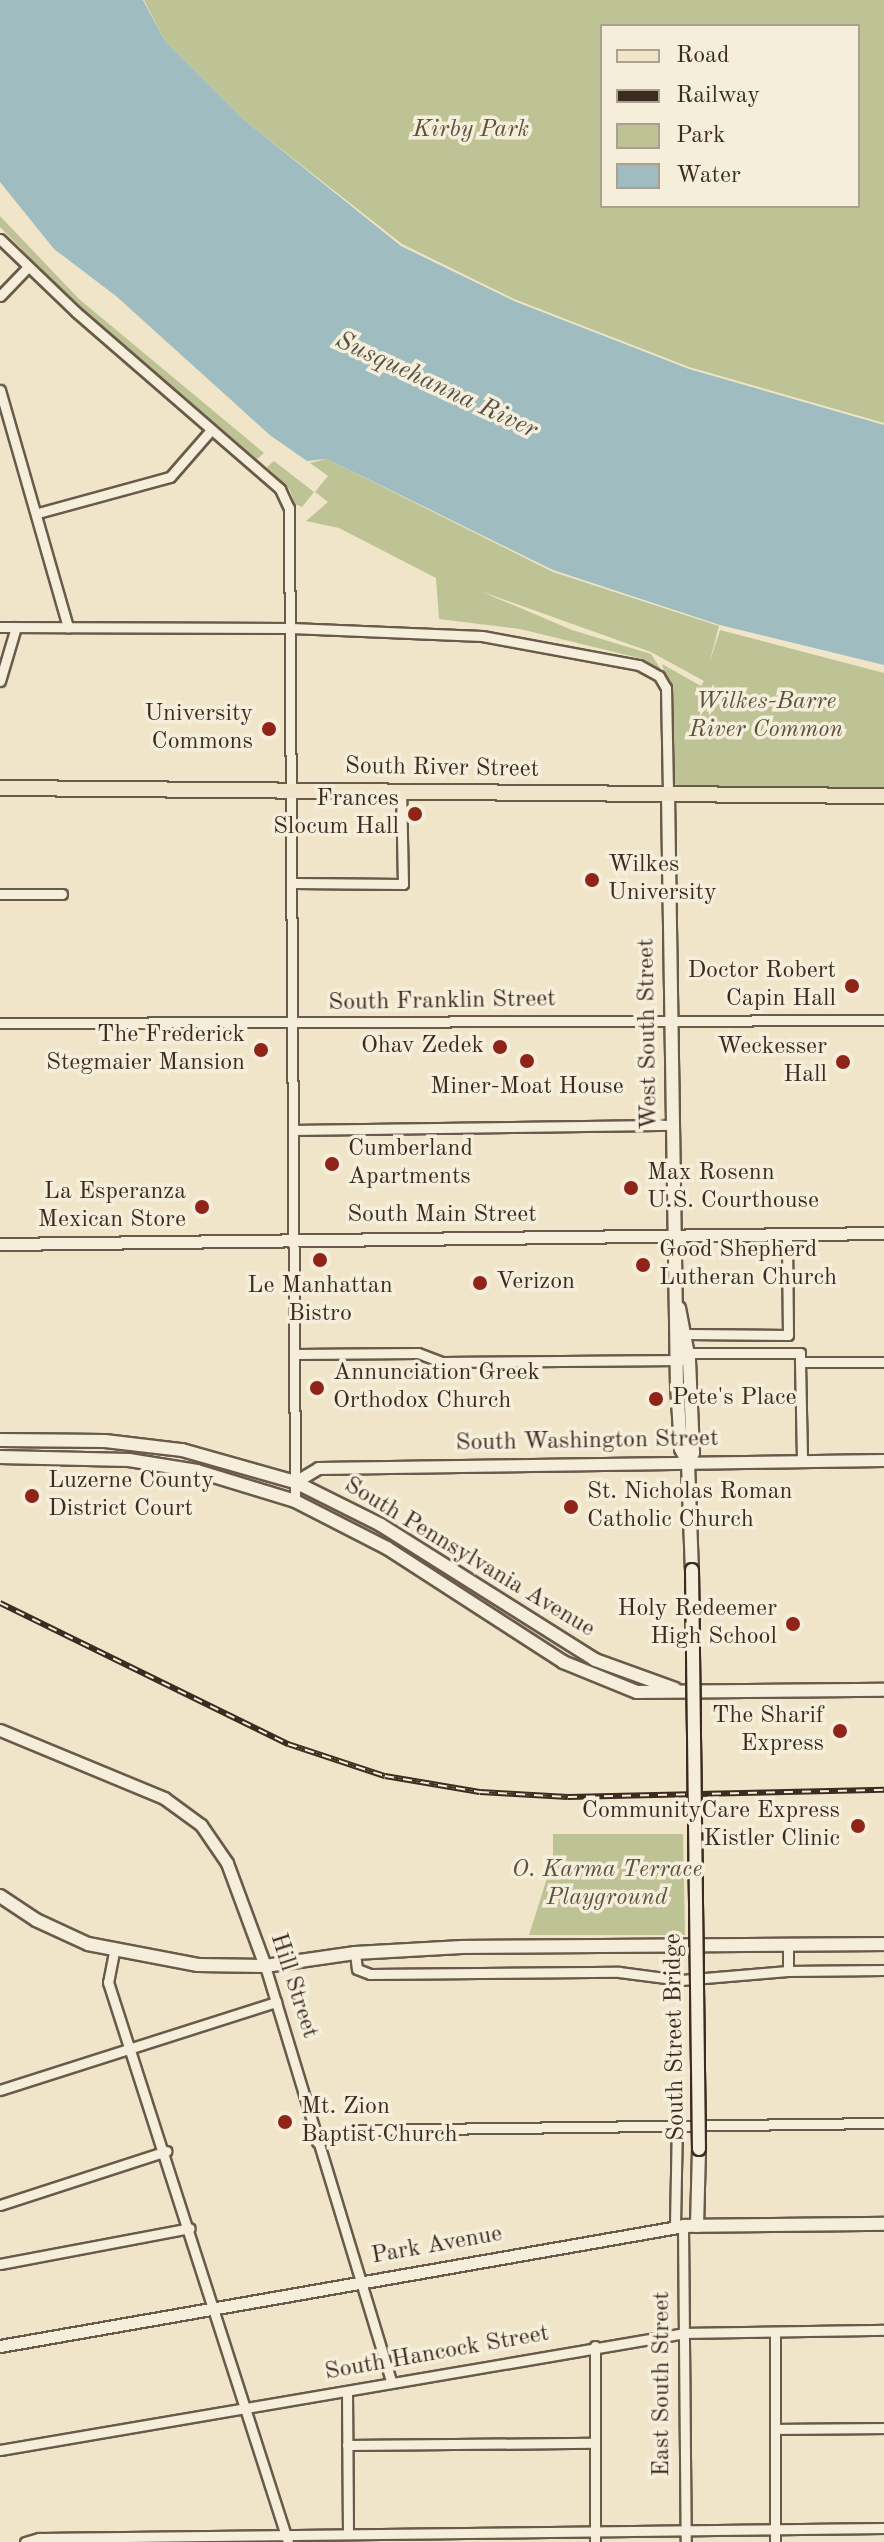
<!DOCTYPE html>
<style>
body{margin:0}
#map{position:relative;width:884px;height:2542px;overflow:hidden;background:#f0e5c8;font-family:"Old Standard TT",serif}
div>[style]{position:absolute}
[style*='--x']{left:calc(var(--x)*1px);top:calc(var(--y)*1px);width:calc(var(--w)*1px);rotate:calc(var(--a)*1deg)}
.green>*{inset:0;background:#bdc394}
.water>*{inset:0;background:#9fbcc0}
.roads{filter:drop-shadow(2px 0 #695a4a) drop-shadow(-2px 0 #695a4a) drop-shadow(0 2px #695a4a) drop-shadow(0 -2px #695a4a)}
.minor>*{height:9px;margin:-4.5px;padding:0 4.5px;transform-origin:4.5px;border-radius:4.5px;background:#f5eedb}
.tertiary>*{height:11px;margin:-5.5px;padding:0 5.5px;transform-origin:5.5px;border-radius:5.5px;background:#f5eedb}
.secondary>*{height:12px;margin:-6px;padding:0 6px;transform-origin:6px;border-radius:6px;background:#f5eedb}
.primary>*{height:14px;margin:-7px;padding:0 7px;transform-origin:7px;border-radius:7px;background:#f0e5c8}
.rail>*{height:6px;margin-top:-3px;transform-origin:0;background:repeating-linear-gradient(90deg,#f5eedb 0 9px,#3c2c20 0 18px);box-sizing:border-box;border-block:2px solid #3c2c20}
.bridges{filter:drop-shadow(2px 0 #3c2c20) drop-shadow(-2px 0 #3c2c20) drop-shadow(0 2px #3c2c20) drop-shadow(0 -2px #3c2c20)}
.secondary-bridge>*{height:12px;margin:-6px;padding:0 6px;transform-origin:6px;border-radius:6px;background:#f5eedb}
.dots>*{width:22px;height:22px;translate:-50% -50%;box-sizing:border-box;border:4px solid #f5eedb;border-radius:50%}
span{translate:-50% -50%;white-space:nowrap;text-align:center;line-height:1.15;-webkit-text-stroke:7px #f5eedb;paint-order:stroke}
.park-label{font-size:24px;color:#5c523d;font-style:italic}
.poi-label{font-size:24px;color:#3c2c20}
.right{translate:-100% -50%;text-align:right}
.left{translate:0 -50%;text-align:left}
.street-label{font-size:24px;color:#3c2c20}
.water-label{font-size:26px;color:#555048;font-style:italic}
.legend{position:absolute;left:600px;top:24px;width:260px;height:184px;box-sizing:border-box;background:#f5eedb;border:2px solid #aba090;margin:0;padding:10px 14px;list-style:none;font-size:24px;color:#3c2c20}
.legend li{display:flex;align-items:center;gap:16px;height:40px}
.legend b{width:40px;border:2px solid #aba090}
</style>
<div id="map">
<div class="green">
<i style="clip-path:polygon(evenodd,144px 0,884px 0,884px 423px,689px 367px,514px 299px,402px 244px,243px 119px,165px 41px,144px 0,602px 26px,858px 26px,858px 206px,602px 206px,602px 26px)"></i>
<i style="clip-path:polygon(0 216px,79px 299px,264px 453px,257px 459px,75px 303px,0 227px)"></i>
<i style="clip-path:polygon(327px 459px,553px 572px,719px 626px,709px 664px,720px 630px,884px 673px,884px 789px,678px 787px,673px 781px,672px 699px,662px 664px,701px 686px,704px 681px,651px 652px,480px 591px,572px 630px,651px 654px,664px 674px,643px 659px,520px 629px,439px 619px,436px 578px,339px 528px,306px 521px,328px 502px,315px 492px,328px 476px,310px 463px)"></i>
<i style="clip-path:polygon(274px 461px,314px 492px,302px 507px,295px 504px,290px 490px,267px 467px)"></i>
<i style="clip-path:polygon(553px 1834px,683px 1834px,685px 1935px,529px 1935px,553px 1859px)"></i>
</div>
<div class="water">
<i style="clip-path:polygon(0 0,143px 0,165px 41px,243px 119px,401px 246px,514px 301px,689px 369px,884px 425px,884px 665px,720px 625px,553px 570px,327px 459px,307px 461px,271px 436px,116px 296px,54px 249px,0 182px)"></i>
</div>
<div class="roads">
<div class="minor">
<i style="--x:0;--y:239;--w:105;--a:43.8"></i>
<i style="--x:76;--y:312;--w:270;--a:40.9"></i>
<i style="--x:280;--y:489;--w:21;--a:65"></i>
<i style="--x:289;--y:508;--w:993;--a:89.65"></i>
<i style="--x:0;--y:296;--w:39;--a:-46"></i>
<i style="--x:0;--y:390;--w:247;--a:74"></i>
<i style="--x:38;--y:513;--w:137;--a:-15.3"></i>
<i style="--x:170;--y:477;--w:62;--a:-48.9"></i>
<i style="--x:0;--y:627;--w:291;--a:0.2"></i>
<i style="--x:291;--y:628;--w:191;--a:2.4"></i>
<i style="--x:482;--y:636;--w:160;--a:10.5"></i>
<i style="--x:639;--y:665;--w:23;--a:29"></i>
<i style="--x:659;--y:676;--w:14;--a:60"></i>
<i style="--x:666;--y:688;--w:106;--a:88.9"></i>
<i style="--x:0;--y:681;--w:56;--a:-73.5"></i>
<i style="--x:295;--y:883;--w:108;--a:0.5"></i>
<i style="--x:403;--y:884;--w:93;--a:-91.2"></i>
<i style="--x:0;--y:894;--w:62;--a:0"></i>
<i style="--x:0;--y:1023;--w:884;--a:-0.19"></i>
<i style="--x:296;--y:1130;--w:376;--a:-0.8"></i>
<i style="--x:687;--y:1334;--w:101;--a:0.6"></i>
<i style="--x:788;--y:1335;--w:100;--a:-90.6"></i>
<i style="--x:685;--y:1353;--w:115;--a:0"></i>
<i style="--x:800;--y:1353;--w:9;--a:90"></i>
<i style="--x:800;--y:1362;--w:84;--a:0"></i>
<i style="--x:295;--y:1354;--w:123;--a:-0.5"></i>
<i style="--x:418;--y:1353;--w:26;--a:21"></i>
<i style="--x:442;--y:1362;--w:239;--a:-0.5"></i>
<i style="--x:800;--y:1362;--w:99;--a:88.8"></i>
<i style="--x:114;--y:1952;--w:31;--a:101"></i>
<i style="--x:108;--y:1982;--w:588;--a:72.18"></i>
<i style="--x:355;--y:1953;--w:16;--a:83"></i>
<i style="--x:357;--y:1969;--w:14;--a:21"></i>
<i style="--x:370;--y:1974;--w:249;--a:-0.5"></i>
<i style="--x:619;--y:1972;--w:63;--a:7.4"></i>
<i style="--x:681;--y:1980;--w:107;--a:-4.8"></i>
<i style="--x:788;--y:1971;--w:96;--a:-0.6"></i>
<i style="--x:265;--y:1966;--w:435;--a:73.1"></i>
<i style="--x:788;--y:1971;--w:27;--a:-90"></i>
<i style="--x:0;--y:2090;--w:290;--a:-17.7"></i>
<i style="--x:317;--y:2142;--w:39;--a:-18"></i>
<i style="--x:354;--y:2130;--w:530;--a:-0.76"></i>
<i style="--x:0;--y:2205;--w:175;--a:-18"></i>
<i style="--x:675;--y:2225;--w:100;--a:-88.9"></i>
<i style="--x:683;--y:2226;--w:316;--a:89.5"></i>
<i style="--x:0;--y:2264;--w:193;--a:-10.7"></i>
<i style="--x:775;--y:2332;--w:210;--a:90"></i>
<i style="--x:347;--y:2391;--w:143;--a:89.6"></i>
<i style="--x:775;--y:2429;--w:109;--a:-0.5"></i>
<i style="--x:347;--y:2445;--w:247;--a:-0.5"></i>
<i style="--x:0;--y:2450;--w:695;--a:-9.69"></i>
<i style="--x:685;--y:2333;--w:199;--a:-0.9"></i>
<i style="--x:25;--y:2542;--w:15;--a:-16"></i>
<i style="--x:39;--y:2538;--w:845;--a:-0.68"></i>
<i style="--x:595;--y:2542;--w:196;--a:-90"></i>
</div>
<div class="tertiary">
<i style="--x:0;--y:1244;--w:884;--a:-0.71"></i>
<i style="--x:295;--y:1482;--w:27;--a:-31"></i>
<i style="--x:318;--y:1468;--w:566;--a:-0.81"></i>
<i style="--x:0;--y:1730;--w:178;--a:22.5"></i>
<i style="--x:164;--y:1798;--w:46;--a:36.1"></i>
<i style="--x:201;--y:1825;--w:46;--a:55.6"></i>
<i style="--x:227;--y:1863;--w:110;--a:69.7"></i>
<i style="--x:0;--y:2346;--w:693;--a:-9.96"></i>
</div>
<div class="secondary">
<i style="--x:668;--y:794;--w:591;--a:89.13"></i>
<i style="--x:677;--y:1385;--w:64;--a:86.4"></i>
<i style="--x:681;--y:1449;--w:16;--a:63"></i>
<i style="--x:688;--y:1463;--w:107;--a:87.9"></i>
<i style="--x:679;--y:1308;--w:53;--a:79.1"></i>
<i style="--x:689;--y:1360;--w:93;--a:87.5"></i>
<i style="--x:693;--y:1453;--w:11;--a:117"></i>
<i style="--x:0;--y:1440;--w:105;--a:0.5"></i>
<i style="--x:105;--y:1441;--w:78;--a:6.7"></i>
<i style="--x:182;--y:1450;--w:117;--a:15.8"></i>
<i style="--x:295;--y:1482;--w:96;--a:26.6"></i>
<i style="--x:381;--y:1525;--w:253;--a:32.2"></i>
<i style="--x:595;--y:1660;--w:85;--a:19.9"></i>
<i style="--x:0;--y:1457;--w:129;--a:1.3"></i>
<i style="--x:129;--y:1460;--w:69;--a:9.2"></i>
<i style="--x:197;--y:1471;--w:102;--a:17"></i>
<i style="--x:295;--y:1501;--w:103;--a:27.1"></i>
<i style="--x:387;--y:1548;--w:210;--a:32.9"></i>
<i style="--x:563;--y:1662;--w:80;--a:22.1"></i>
<i style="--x:637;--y:1692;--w:247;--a:-0.5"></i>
<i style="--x:0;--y:1896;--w:43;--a:33.7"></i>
<i style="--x:36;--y:1920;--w:57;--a:24.8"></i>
<i style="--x:88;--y:1944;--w:112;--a:10.8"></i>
<i style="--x:198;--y:1965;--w:67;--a:0.9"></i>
<i style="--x:265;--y:1966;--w:91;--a:-8.2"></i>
<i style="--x:355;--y:1953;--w:107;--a:-3.2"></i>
<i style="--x:462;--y:1947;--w:422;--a:-0.4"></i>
<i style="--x:683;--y:2226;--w:201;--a:-0.6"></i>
<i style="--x:697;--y:2226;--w:77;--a:-88.5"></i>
</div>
<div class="primary">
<i style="--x:0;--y:788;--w:884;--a:0.52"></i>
</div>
</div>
<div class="rail">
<i style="--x:0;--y:1603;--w:321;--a:26.1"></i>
<i style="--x:288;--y:1744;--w:102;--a:18.3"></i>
<i style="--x:385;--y:1776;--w:96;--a:9.6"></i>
<i style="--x:480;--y:1792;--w:88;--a:3.3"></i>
<i style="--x:568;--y:1797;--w:316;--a:-1.3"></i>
</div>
<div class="bridges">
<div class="secondary-bridge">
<i style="--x:692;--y:1570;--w:579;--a:89.31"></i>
</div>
</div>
<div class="dots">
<i style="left:269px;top:729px;background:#8f2418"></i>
<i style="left:415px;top:814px;background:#8f2418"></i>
<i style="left:592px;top:880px;background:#8f2418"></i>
<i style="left:852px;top:986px;background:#8f2418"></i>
<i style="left:500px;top:1047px;background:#8f2418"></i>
<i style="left:261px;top:1050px;background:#8f2418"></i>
<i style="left:527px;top:1061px;background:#8f2418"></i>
<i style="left:843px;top:1062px;background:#8f2418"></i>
<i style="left:332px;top:1164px;background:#8f2418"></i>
<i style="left:631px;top:1188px;background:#8f2418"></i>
<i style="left:202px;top:1207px;background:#8f2418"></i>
<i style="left:320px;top:1260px;background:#8f2418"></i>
<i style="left:643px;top:1265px;background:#8f2418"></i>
<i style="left:480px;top:1283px;background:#8f2418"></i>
<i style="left:317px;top:1388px;background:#8f2418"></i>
<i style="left:656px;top:1399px;background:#8f2418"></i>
<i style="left:32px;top:1496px;background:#8f2418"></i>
<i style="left:571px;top:1507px;background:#8f2418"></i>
<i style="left:793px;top:1624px;background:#8f2418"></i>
<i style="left:840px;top:1731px;background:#8f2418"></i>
<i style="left:858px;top:1826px;background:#8f2418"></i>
<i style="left:285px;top:2122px;background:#8f2418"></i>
</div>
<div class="park-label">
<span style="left:471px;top:131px">Kirby Park</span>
<span style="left:766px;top:717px">Wilkes-Barre<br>River Common</span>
<span style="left:607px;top:1885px">O. Karma Terrace<br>Playground</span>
</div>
<div class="poi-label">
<span class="right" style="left:253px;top:729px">University<br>Commons</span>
<span class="right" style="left:399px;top:814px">Frances<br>Slocum Hall</span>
<span class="left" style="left:608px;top:880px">Wilkes<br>University</span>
<span class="right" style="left:836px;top:986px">Doctor Robert<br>Capin Hall</span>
<span class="right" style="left:245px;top:1050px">The Frederick<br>Stegmaier Mansion</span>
<span class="right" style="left:484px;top:1047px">Ohav Zedek</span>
<span class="right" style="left:827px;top:1062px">Weckesser<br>Hall</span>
<span style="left:527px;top:1088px">Miner-Moat House</span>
<span class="left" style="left:348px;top:1164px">Cumberland<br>Apartments</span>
<span class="left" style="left:647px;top:1188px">Max Rosenn<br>U.S. Courthouse</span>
<span class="right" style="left:186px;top:1207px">La Esperanza<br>Mexican Store</span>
<span class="left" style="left:659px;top:1265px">Good Shepherd<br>Lutheran Church</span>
<span class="left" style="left:496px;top:1283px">Verizon</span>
<span style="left:320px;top:1301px">Le Manhattan<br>Bistro</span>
<span class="left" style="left:333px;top:1388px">Annunciation Greek<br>Orthodox Church</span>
<span class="left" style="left:672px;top:1399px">Pete's Place</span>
<span class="left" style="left:48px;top:1496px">Luzerne County<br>District Court</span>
<span class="left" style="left:587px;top:1507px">St. Nicholas Roman<br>Catholic Church</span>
<span class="right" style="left:777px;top:1624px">Holy Redeemer<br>High School</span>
<span class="right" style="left:824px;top:1731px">The Sharif<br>Express</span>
<span class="right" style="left:840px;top:1826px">CommunityCare Express<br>Kistler Clinic</span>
<span class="left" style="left:301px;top:2122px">Mt. Zion<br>Baptist Church</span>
</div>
<div class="street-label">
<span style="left:442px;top:769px;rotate:1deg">South River Street</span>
<span style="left:442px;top:1002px;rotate:-1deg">South Franklin Street</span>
<span style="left:649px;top:1034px;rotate:-91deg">West South Street</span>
<span style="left:442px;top:1216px">South Main Street</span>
<span style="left:587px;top:1442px;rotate:-1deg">South Washington Street</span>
<span style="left:469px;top:1558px;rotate:31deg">South Pennsylvania Avenue</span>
<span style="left:293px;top:1986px;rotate:72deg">Hill Street</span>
<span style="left:676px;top:2037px;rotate:-91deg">South Street Bridge</span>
<span style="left:437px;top:2246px;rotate:-10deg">Park Avenue</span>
<span style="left:437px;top:2354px;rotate:-10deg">South Hancock Street</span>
<span style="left:663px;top:2384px;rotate:-90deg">East South Street</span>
</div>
<div class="water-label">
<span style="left:436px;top:386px;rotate:25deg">Susquehanna River</span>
</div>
<ul class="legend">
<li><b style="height:10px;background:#f0e5c8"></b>Road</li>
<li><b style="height:10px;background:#3c2c20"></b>Railway</li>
<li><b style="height:22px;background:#bdc394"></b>Park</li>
<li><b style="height:22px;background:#9fbcc0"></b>Water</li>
</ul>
</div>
